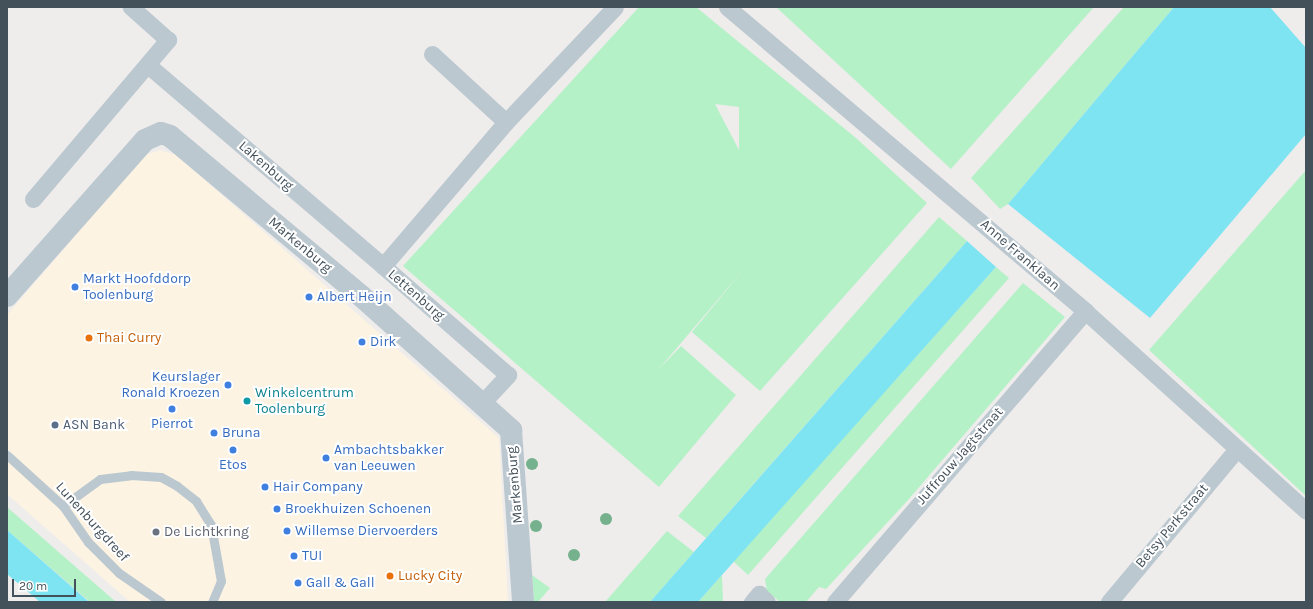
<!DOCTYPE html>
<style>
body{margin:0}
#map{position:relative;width:1313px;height:609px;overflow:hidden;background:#efecec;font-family:Karla,sans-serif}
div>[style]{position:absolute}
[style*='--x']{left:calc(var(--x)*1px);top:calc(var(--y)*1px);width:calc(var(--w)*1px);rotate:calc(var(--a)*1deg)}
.commercial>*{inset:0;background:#fdf3e2}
.green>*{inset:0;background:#b5f1c7}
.water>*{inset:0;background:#7fe4f2}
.service>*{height:9px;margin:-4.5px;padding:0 4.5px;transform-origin:4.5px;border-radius:4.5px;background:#bbc8d0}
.minor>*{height:17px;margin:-8.5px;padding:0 8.5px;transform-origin:8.5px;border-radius:8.5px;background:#bbc8d0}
.tertiary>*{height:22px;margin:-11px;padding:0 11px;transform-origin:11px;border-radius:11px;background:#bbc8d0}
.trees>*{width:12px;height:12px;margin:-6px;border-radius:50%;background:#74b18c}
.dots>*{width:11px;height:11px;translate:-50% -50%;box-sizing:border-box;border:2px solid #fff;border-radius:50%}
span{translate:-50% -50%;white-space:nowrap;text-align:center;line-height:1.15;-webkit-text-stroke:4px #fff;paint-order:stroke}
.street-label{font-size:14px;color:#43515b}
.shop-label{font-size:14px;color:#366cbe}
.left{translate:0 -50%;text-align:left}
.right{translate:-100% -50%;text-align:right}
.food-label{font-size:14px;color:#c56008}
.culture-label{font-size:14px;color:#0d838f}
.service-label{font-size:14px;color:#4e5e75}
.worship-label{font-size:14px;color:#5b616d}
.frame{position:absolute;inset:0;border:8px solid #43515b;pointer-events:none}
.scale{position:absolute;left:12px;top:579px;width:64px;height:18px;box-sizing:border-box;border:2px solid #43515b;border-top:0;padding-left:5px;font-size:12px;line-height:14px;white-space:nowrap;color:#43515b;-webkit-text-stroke:3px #fff;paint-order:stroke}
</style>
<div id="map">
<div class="commercial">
<i style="clip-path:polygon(160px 150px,176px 155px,499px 438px,508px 602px,130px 602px,7px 494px,7px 315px,145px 155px)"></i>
</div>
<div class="green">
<i style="clip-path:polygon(evenodd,639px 7px,696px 7px,856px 138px,927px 203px,760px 391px,692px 332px,744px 269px,658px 370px,681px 346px,736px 395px,659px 487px,403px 266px,639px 7px,715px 104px,739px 107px,739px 150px,715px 104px)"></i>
<i style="clip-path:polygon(776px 7px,1094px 7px,951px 169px)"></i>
<i style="clip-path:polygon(1124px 7px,1174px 7px,1008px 204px,1000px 209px,971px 178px)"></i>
<i style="clip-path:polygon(1306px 170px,1306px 496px,1149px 350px)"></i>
<i style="clip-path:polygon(939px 217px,967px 241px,706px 538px,678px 516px)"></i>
<i style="clip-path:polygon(996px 267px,1009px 278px,748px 575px,733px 561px)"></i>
<i style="clip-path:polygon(1023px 283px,1065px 317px,909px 499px,826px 589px,819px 587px,806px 602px,780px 602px,767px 591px,765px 579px)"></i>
<i style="clip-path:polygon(7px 507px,116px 602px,90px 602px,7px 530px)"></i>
<i style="clip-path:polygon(667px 531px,694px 552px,650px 602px,605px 602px)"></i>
<i style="clip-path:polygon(532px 575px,550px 588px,538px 602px,534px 602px)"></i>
<i style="clip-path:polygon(722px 575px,723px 602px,698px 602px)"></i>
</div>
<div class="water">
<i style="clip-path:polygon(1174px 7px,1270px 7px,1306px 48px,1306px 134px,1150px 318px,1008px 204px)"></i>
<i style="clip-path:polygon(967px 241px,996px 267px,698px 602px,650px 602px)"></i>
<i style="clip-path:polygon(7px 530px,88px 601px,89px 602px,40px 602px,7px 574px)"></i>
</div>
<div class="service">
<i style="--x:7;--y:455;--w:76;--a:42.3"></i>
<i style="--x:63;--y:506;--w:44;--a:55.2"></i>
<i style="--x:88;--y:542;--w:44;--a:45"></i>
<i style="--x:119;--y:573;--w:51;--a:34.6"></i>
<i style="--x:63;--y:506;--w:46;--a:-36.1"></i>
<i style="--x:100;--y:479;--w:31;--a:-7"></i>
<i style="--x:131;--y:475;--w:30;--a:4"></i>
<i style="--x:161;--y:477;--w:18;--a:29"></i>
<i style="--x:177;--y:486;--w:24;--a:38"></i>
<i style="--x:196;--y:501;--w:28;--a:58"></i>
<i style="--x:211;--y:525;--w:57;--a:79.9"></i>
<i style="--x:221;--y:581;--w:23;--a:113"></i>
</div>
<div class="minor">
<i style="--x:727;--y:7;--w:470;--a:40.3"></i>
<i style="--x:1085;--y:311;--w:298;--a:42.1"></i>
<i style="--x:432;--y:54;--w:100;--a:42.6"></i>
<i style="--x:149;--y:66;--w:308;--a:40.5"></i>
<i style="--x:33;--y:199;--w:209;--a:-49.7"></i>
<i style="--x:168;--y:40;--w:50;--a:-138.3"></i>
<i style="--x:481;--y:404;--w:40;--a:-47"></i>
<i style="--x:508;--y:375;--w:166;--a:-138.9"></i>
<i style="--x:383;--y:266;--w:189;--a:-49.5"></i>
<i style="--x:506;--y:122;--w:158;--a:-46.5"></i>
<i style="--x:752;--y:602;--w:11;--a:-49"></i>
<i style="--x:759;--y:594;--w:11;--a:45"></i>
<i style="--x:835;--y:602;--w:384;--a:-49.3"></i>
<i style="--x:1109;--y:602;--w:198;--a:-50.1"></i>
</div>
<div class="tertiary">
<i style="--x:7;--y:296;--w:208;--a:-48.5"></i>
<i style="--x:145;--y:140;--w:17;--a:-24"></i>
<i style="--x:161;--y:133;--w:9;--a:18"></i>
<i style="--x:170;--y:136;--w:248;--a:39.9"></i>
<i style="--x:360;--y:295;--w:203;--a:41.8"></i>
<i style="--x:511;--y:430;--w:172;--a:86"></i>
</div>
<div class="trees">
<i style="left:532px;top:464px"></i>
<i style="left:606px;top:519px"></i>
<i style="left:536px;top:526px"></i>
<i style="left:574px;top:555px"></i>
</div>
<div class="dots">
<i style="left:75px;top:287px;background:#3f7fe0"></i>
<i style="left:309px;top:297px;background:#3f7fe0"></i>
<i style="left:89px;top:338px;background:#e8710a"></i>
<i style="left:362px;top:342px;background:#3f7fe0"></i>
<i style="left:228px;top:385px;background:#3f7fe0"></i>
<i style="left:247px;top:401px;background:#0f9aa8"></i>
<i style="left:172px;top:409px;background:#3f7fe0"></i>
<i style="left:55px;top:425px;background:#5c6f8a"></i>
<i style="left:214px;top:433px;background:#3f7fe0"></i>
<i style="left:233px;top:450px;background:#3f7fe0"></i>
<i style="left:326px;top:458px;background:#3f7fe0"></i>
<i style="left:265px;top:487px;background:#3f7fe0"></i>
<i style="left:277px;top:509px;background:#3f7fe0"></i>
<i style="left:287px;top:531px;background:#3f7fe0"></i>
<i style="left:156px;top:532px;background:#6b7280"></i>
<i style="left:294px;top:556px;background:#3f7fe0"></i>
<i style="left:390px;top:576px;background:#e8710a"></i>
<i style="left:298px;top:583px;background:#3f7fe0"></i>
</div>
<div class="street-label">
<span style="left:266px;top:166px;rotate:41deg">Lakenburg</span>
<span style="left:300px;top:245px;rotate:40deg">Markenburg</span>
<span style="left:1020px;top:255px;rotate:41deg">Anne Franklaan</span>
<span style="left:416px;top:295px;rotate:41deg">Lettenburg</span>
<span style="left:960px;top:456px;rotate:-49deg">Juffrouw Jagtstraat</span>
<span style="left:515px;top:485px;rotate:-95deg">Markenburg</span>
<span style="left:92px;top:522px;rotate:48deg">Lunenburgdreef</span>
<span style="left:1172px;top:526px;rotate:-50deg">Betsy Perkstraat</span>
</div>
<div class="shop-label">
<span class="left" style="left:83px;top:287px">Markt Hoofddorp<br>Toolenburg</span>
<span class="left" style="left:317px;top:297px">Albert Heijn</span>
<span class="left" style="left:370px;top:342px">Dirk</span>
<span class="right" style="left:220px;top:385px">Keurslager<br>Ronald Kroezen</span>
<span style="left:172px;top:424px">Pierrot</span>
<span class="left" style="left:222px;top:433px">Bruna</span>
<span class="left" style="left:334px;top:458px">Ambachtsbakker<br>van Leeuwen</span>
<span style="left:233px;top:465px">Etos</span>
<span class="left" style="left:273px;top:487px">Hair Company</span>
<span class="left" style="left:285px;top:509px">Broekhuizen Schoenen</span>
<span class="left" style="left:295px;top:531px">Willemse Diervoerders</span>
<span class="left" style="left:302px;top:556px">TUI</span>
<span class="left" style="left:306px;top:583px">Gall &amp; Gall</span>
</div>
<div class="food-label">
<span class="left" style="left:97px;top:338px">Thai Curry</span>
<span class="left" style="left:398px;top:576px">Lucky City</span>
</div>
<div class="culture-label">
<span class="left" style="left:255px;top:401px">Winkelcentrum<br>Toolenburg</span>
</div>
<div class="service-label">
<span class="left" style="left:63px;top:425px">ASN Bank</span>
</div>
<div class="worship-label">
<span class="left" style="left:164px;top:532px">De Lichtkring</span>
</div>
<div class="frame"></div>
<div class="scale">20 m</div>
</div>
